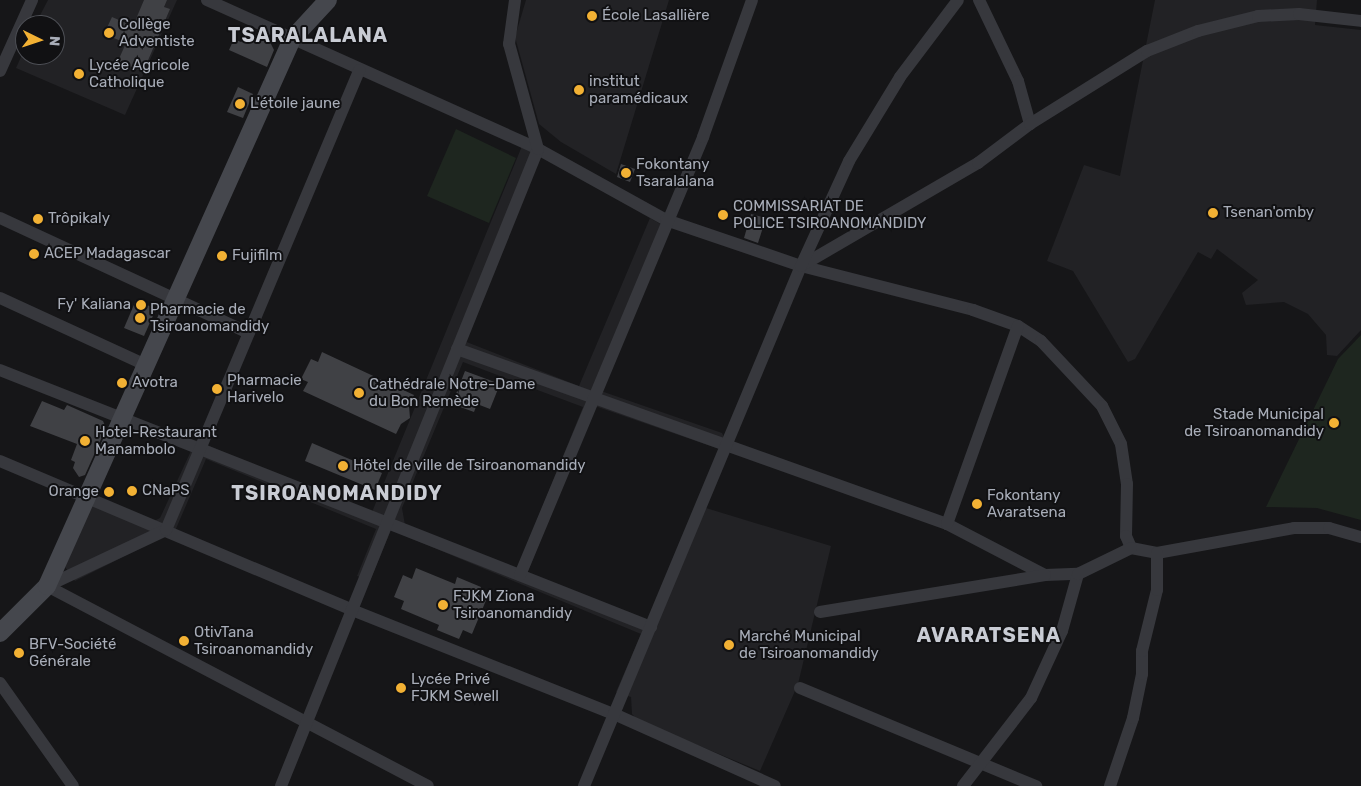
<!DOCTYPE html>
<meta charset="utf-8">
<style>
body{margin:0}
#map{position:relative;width:1361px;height:786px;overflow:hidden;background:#161618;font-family:Rubik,sans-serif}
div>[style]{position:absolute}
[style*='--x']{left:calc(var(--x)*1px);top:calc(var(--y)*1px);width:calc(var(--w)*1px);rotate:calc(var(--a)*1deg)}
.built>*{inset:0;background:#222225}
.green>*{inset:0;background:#1e261f}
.building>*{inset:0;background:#404145}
.street>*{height:12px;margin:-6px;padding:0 6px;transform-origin:6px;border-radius:6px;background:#37383d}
.secondary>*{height:18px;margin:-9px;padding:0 9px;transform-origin:9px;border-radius:9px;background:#45474d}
.dots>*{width:14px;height:14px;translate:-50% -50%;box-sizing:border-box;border:2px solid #111113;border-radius:50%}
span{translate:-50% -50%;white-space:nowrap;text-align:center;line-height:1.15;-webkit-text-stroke:4px #111113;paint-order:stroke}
.poi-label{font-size:15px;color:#a8adb8}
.left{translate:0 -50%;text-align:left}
.right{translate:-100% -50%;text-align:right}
.district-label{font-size:20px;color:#c9ccd4;font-weight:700;letter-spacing:1px}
.north{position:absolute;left:15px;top:15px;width:50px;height:50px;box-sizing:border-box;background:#111113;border:1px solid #4d4f55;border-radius:50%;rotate:94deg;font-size:14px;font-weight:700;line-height:20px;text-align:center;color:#a8adb8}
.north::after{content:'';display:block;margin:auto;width:18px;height:22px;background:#f2b134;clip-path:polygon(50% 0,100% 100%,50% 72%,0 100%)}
</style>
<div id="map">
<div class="built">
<i style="clip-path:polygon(48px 0,177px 0,125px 115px,16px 68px,25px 48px,25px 55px,55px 55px,55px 25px,35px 25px)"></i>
<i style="clip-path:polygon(526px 0,669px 0,616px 174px,561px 142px,539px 124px,515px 37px)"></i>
<i style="clip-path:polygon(1155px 0,1317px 0,1315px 25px,1361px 30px,1361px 330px,1337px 356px,1327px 355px,1326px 335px,1308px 314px,1284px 302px,1246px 305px,1242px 293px,1258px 280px,1217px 249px,1211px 259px,1198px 252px,1135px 359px,1128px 362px,1073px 271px,1047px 261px,1084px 165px,1120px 176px)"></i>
<i style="clip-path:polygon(evenodd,522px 146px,540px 153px,464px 341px,579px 386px,650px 218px,669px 229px,601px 391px,722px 433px,730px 449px,706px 508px,831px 546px,798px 684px,760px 771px,637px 720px,632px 714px,631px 697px,616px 692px,641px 634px,391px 530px,370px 581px,357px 576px,376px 529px,206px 459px,175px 531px,75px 581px,65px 567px,93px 503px,146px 525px,160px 518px,196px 440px,370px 517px,522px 146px,463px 362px,583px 407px,517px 569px,405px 525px,402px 508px,463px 362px,522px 146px,595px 406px,719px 449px,649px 622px,527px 574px,595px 406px)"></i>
</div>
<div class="green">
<i style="clip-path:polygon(456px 129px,516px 158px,489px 223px,427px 196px)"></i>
<i style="clip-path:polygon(1361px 335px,1361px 520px,1317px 508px,1266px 507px,1338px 359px)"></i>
</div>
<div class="building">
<i style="clip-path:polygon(144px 0,167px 0,164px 7px,170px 9px,143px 72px,118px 61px,126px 43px,104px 34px,112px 17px,133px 26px)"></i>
<i style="clip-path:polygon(252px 33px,270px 42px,274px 50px,267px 67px,229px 50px,234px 39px,241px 42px)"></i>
<i style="clip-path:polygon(238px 87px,253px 94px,243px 118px,227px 112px)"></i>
<i style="clip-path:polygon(621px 164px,635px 169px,630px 182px,617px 177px)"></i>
<i style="clip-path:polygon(751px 214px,766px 218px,758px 243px,744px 238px)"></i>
<i style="clip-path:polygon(136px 300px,156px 309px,144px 336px,124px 328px)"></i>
<i style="clip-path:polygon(322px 352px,414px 395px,409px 406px,410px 418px,401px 424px,396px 434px,303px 391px,308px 382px,301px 379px,311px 359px,318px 362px)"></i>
<i style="clip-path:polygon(465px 371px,500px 384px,490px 409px,477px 404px,474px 412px,452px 404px)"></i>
<i style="clip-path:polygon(42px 401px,64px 410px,67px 405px,103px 421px,106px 428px,85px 475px,79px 477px,73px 468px,75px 462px,71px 460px,77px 444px,30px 426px)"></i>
<i style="clip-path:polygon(312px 443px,382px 473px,375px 490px,305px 461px)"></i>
<i style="clip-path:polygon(416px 568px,455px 584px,457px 577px,481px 587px,478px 595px,487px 598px,472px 634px,463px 630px,459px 639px,437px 630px,439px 625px,401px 609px,404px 601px,394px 597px,403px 575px,412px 579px)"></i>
</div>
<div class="street">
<i style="--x:207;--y:0;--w:363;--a:24.2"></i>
<i style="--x:538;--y:149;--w:146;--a:29"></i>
<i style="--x:666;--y:220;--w:143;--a:18.8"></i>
<i style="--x:801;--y:266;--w:178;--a:14.3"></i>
<i style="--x:973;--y:310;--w:48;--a:19.6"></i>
<i style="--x:1018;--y:326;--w:27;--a:33"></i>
<i style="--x:1041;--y:341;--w:89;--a:46.8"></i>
<i style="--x:1102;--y:406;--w:42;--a:63.4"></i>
<i style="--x:1121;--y:444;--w:40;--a:81.5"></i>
<i style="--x:1127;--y:484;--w:52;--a:91.1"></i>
<i style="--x:1126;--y:536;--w:13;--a:67"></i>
<i style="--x:1131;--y:548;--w:26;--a:11"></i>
<i style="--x:1157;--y:553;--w:139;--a:-10.3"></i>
<i style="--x:1294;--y:528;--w:35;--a:0"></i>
<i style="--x:1329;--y:528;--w:33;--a:16"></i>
<i style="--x:979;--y:0;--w:90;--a:64.3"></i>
<i style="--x:1018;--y:81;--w:45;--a:74.4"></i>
<i style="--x:0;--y:71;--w:78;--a:-65.7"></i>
<i style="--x:0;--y:218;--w:274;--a:24.8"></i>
<i style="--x:801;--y:266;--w:205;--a:-30.2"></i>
<i style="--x:978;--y:163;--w:65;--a:-36.9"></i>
<i style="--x:1030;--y:124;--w:138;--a:-32"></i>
<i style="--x:1147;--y:51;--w:55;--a:-21.4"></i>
<i style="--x:1198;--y:31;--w:62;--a:-14"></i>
<i style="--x:1258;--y:16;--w:41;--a:-2.8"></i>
<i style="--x:1299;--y:14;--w:62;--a:6.4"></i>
<i style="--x:0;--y:298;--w:161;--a:24.7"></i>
<i style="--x:457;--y:349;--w:520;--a:19.65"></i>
<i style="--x:947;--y:524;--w:110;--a:27.5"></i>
<i style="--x:1045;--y:575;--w:33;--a:-2"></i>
<i style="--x:0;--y:370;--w:700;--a:21.54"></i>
<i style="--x:0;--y:461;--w:382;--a:22.9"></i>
<i style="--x:352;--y:610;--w:282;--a:21.7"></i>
<i style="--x:614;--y:714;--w:176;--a:24.1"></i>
<i style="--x:947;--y:524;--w:210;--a:-70.3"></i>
<i style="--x:520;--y:575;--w:475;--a:-67.3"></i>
<i style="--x:703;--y:137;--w:145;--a:-70.3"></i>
<i style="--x:47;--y:586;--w:132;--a:-25.2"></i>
<i style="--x:166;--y:530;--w:499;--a:-67.2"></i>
<i style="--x:47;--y:586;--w:430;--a:27.7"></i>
<i style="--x:820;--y:612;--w:228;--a:-9.3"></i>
<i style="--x:0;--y:683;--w:126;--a:54.7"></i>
<i style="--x:800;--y:688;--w:256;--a:22.6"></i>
<i style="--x:281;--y:786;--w:687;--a:-68.03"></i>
<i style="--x:538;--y:149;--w:109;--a:-105.4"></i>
<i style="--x:509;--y:44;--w:44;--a:-82.2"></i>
<i style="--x:584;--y:786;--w:563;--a:-67.35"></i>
<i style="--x:801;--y:266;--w:115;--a:-65.4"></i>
<i style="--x:849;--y:161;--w:98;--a:-58.7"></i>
<i style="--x:900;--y:77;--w:96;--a:-53"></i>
<i style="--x:963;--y:786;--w:111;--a:-52.3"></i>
<i style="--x:1031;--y:698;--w:74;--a:-65.2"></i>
<i style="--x:1062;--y:631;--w:59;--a:-74.3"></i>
<i style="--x:1078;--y:574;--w:59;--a:-26.1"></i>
<i style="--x:1110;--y:786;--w:72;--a:-71.3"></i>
<i style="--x:1133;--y:718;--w:45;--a:-78.4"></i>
<i style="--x:1142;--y:674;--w:23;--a:-90"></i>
<i style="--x:1142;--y:651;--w:63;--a:-76.2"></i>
<i style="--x:1157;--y:590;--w:37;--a:-90"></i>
</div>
<div class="secondary">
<i style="--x:0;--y:633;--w:66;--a:-45"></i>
<i style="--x:47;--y:586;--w:599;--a:-65.87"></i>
<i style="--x:292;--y:39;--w:53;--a:-47.3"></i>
</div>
<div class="dots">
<i style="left:592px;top:16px;background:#f2b134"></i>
<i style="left:109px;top:33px;background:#f2b134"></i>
<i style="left:79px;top:74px;background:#f2b134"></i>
<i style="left:579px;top:90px;background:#f2b134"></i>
<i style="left:240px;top:104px;background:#f2b134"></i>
<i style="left:626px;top:173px;background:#f2b134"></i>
<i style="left:1213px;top:213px;background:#f2b134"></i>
<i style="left:723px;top:215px;background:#f2b134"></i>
<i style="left:38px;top:219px;background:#f2b134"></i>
<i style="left:34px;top:254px;background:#f2b134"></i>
<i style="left:222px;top:256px;background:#f2b134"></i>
<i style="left:141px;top:305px;background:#f2b134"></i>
<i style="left:140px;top:318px;background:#f2b134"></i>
<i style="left:122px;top:383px;background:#f2b134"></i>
<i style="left:217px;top:389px;background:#f2b134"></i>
<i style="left:359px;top:393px;background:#f2b134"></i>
<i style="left:1334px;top:423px;background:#f2b134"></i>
<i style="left:85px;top:441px;background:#f2b134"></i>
<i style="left:343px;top:466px;background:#f2b134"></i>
<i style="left:132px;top:491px;background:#f2b134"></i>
<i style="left:109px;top:492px;background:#f2b134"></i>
<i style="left:977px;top:504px;background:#f2b134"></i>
<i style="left:443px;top:605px;background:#f2b134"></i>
<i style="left:184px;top:641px;background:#f2b134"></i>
<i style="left:729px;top:645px;background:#f2b134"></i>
<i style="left:19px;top:653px;background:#f2b134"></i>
<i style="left:401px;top:688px;background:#f2b134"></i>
</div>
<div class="poi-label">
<span class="left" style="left:602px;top:16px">École Lasallière</span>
<span class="left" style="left:119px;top:33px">Collège<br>Adventiste</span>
<span class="left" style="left:89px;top:74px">Lycée Agricole<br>Catholique</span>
<span class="left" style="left:589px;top:90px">institut<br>paramédicaux</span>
<span class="left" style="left:250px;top:104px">L'étoile jaune</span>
<span class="left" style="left:636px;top:173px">Fokontany<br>Tsaralalana</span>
<span class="left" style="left:733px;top:215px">COMMISSARIAT DE<br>POLICE TSIROANOMANDIDY</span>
<span class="left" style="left:1223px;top:213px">Tsenan'omby</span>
<span class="left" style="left:48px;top:219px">Trôpikaly</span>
<span class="left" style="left:44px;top:254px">ACEP Madagascar</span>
<span class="left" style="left:232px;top:256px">Fujifilm</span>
<span class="right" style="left:131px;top:305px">Fy' Kaliana</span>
<span class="left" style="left:150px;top:318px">Pharmacie de<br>Tsiroanomandidy</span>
<span class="left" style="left:227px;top:389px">Pharmacie<br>Harivelo</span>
<span class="left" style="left:132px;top:383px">Avotra</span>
<span class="left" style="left:369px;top:393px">Cathédrale Notre-Dame<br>du Bon Remède</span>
<span class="right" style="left:1324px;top:423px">Stade Municipal<br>de Tsiroanomandidy</span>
<span class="left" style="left:95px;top:441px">Hotel-Restaurant<br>Manambolo</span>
<span class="left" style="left:353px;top:466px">Hôtel de ville de Tsiroanomandidy</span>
<span class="left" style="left:142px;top:491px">CNaPS</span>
<span class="right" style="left:99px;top:492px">Orange</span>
<span class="left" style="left:987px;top:504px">Fokontany<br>Avaratsena</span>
<span class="left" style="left:453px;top:605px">FJKM Ziona<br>Tsiroanomandidy</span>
<span class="left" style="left:194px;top:641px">OtivTana<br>Tsiroanomandidy</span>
<span class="left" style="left:739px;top:645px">Marché Municipal<br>de Tsiroanomandidy</span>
<span class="left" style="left:29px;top:653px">BFV-Société<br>Générale</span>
<span class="left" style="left:411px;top:688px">Lycée Privé<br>FJKM Sewell</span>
</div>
<div class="district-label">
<span style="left:308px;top:35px">TSARALALANA</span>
<span style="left:337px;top:493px">TSIROANOMANDIDY</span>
<span style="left:989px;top:635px">AVARATSENA</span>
</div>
<div class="north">N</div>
</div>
